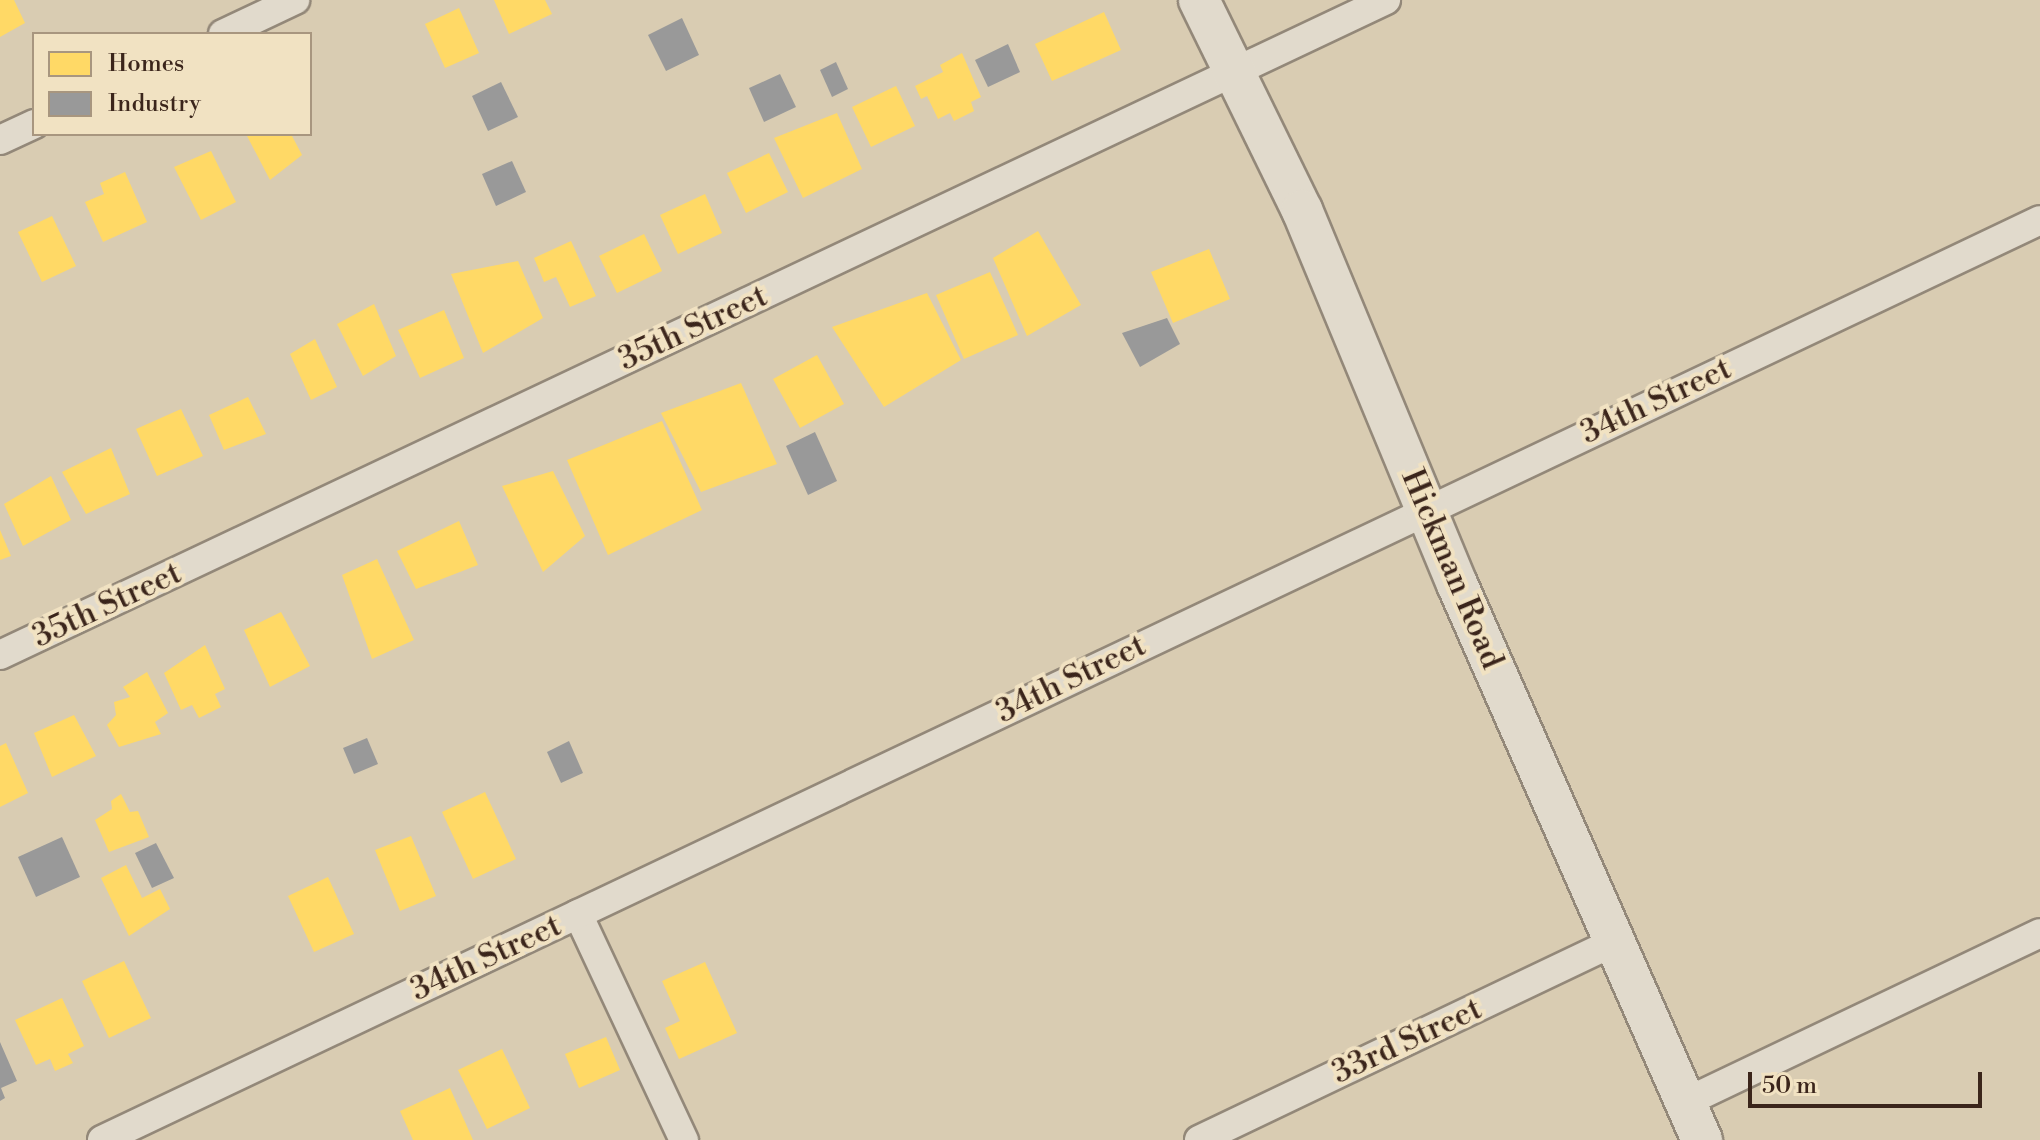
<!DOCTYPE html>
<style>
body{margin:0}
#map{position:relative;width:2040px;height:1140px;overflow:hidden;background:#d9ccb2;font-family:"Libre Bodoni",serif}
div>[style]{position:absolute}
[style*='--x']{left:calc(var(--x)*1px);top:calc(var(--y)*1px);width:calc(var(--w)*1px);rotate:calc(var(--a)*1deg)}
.homes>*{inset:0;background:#ffd966}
.industry>*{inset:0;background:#999}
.roads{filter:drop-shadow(2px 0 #938879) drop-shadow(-2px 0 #938879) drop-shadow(0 2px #938879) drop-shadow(0 -2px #938879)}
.street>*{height:28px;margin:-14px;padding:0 14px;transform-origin:14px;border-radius:14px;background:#e1dacc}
.secondary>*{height:40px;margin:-20px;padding:0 20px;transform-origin:20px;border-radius:20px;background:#e1dacc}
span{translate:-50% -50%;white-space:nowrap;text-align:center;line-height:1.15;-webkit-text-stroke:8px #f1e2c2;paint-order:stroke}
.street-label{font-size:32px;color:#3b251b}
.legend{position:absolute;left:32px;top:32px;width:280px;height:104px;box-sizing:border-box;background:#f1e2c2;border:2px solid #a8967f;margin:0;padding:10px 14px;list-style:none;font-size:24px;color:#3b251b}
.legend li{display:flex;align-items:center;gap:16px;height:40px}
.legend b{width:40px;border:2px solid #a8967f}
.scale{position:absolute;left:1748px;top:1072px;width:234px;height:36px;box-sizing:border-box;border:4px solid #3b251b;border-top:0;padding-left:10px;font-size:24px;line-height:28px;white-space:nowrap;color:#3b251b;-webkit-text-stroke:6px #f1e2c2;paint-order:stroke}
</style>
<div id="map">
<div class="homes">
<i style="clip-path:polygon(0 0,14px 0,25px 23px,0 37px)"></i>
<i style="clip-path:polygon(494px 0,545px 0,552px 14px,509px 34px)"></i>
<i style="clip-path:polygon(459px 8px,479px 53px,445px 68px,425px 24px)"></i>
<i style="clip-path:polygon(1104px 12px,1121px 50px,1052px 81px,1035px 44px)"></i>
<i style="clip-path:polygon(962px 53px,981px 97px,971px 102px,974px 111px,954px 121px,950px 113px,938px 119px,927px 96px,921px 99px,915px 86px,943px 72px,940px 65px)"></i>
<i style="clip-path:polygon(896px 86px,915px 126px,871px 147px,852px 107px)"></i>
<i style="clip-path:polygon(837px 113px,862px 169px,803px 198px,774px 138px)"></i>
<i style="clip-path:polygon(246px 134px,291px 134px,302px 155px,270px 180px)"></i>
<i style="clip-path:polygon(211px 151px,236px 202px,201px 220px,174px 167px)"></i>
<i style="clip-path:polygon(769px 153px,788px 192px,746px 213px,727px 173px)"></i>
<i style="clip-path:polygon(125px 172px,147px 222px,103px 242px,85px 202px,104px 194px,100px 183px)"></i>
<i style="clip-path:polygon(705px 194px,722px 233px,678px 254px,660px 215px)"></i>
<i style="clip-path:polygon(52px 216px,76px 266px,42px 282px,18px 232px)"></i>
<i style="clip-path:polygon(1038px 231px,1081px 305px,1027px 336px,993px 258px)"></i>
<i style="clip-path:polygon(644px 234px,662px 271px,617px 293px,599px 256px)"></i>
<i style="clip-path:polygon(571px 241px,596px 296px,570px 307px,556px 277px,544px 282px,534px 258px)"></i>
<i style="clip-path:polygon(1209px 249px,1230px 299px,1173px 323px,1151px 272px)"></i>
<i style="clip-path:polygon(518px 261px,543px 318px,483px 353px,451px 274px)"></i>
<i style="clip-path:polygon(990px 272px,1018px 335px,964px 359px,936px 295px)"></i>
<i style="clip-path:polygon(927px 293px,961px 360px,884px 407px,832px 327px)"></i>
<i style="clip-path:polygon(374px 304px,396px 356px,363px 376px,337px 324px)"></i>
<i style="clip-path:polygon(444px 310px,464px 358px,420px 378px,398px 330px)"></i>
<i style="clip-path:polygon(315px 339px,337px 387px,311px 400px,290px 354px)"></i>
<i style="clip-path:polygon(817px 355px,844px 404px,800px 428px,773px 379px)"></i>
<i style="clip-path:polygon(741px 383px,777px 464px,701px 492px,661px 413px)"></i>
<i style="clip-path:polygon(248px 397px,266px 434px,224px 450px,209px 415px)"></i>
<i style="clip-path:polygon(181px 409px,203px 456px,157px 476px,136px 429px)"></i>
<i style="clip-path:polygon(662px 421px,702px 510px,608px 555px,567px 460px)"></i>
<i style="clip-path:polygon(111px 448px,130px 494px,86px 514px,62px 472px)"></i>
<i style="clip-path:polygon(553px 471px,585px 536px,543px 572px,502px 486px)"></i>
<i style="clip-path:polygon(51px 476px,71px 520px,23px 546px,4px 504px)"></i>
<i style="clip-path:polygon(459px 521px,478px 565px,416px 589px,397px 551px)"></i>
<i style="clip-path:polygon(0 530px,11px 556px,0 560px)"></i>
<i style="clip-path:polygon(377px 559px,414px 640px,372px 659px,342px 575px)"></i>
<i style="clip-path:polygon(281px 612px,310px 666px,270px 687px,244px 630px)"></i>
<i style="clip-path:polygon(205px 645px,225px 689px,215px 694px,221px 707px,199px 718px,192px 705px,181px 710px,164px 673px)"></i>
<i style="clip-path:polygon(147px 672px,168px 713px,155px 722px,161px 734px,119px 747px,107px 725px,116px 715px,114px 702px,130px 697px,123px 687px)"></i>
<i style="clip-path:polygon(74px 715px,96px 756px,52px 777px,34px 733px)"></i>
<i style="clip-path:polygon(6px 743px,28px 793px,0 807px,0 746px)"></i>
<i style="clip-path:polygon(485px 792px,516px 859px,473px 879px,442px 812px)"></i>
<i style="clip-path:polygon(121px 794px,130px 812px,138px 811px,149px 837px,109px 852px,95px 820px,112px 809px,111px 801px)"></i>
<i style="clip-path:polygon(411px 836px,436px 896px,400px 911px,375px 850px)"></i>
<i style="clip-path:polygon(126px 865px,142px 898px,160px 889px,170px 909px,129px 936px,101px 878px)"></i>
<i style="clip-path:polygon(328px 877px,354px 934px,314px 952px,288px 896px)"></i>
<i style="clip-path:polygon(124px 961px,151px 1018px,109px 1038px,82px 981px)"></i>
<i style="clip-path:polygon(705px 962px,737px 1033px,679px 1059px,665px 1028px,680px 1021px,662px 981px)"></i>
<i style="clip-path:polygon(62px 998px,84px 1046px,68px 1054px,73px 1063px,55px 1071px,50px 1059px,36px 1065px,15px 1020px)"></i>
<i style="clip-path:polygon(606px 1037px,620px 1070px,579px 1088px,565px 1054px)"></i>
<i style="clip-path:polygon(502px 1049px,530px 1108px,487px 1129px,458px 1070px)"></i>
<i style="clip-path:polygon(450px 1088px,473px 1140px,413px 1140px,400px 1111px)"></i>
</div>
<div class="industry">
<i style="clip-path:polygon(682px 18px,699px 55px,666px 71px,648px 35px)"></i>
<i style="clip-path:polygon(1008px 44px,1020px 72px,988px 87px,975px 60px)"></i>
<i style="clip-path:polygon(836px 62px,848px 89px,832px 97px,820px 70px)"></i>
<i style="clip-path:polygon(780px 74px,796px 107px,764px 122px,749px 88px)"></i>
<i style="clip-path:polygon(501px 82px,518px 117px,488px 131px,472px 96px)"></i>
<i style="clip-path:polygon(512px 161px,526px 192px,496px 206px,482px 174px)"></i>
<i style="clip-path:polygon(1167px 318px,1180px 344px,1140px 367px,1122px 333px)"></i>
<i style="clip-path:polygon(815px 432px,837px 481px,808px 495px,786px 446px)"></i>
<i style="clip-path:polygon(367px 738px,378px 764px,354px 774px,343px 748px)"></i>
<i style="clip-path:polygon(569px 741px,583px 773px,561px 783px,547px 752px)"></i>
<i style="clip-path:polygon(62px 837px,80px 877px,36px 897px,18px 857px)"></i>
<i style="clip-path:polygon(156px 843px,174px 878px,152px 888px,135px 853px)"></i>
<i style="clip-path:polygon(0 1042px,17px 1081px,1px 1088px,5px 1098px,0 1101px)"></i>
</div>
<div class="roads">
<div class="street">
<i style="--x:223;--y:34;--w:80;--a:-25.3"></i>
<i style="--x:0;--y:140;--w:38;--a:-25"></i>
<i style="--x:0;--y:655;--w:1533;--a:-25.29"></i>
<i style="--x:578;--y:914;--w:250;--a:64.9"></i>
<i style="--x:1686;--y:1102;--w:392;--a:-25.5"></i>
<i style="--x:102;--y:1140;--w:2145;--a:-25.39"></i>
<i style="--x:1199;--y:1140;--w:461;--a:-25.5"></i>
</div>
<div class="secondary">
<i style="--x:1199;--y:0;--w:234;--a:63.9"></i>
<i style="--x:1302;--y:210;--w:405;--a:67.5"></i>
<i style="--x:1457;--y:584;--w:608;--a:66.22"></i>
</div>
</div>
<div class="street-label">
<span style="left:693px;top:328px;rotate:-25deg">35th Street</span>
<span style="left:1656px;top:401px;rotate:-25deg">34th Street</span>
<span style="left:1452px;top:569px;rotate:67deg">Hickman Road</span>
<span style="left:107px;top:605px;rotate:-25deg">35th Street</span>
<span style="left:1071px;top:679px;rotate:-26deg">34th Street</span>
<span style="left:486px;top:958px;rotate:-25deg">34th Street</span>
<span style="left:1407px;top:1041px;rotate:-25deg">33rd Street</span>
</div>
<ul class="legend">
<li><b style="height:22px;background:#ffd966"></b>Homes</li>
<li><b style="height:22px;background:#999"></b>Industry</li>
</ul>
<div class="scale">50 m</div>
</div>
